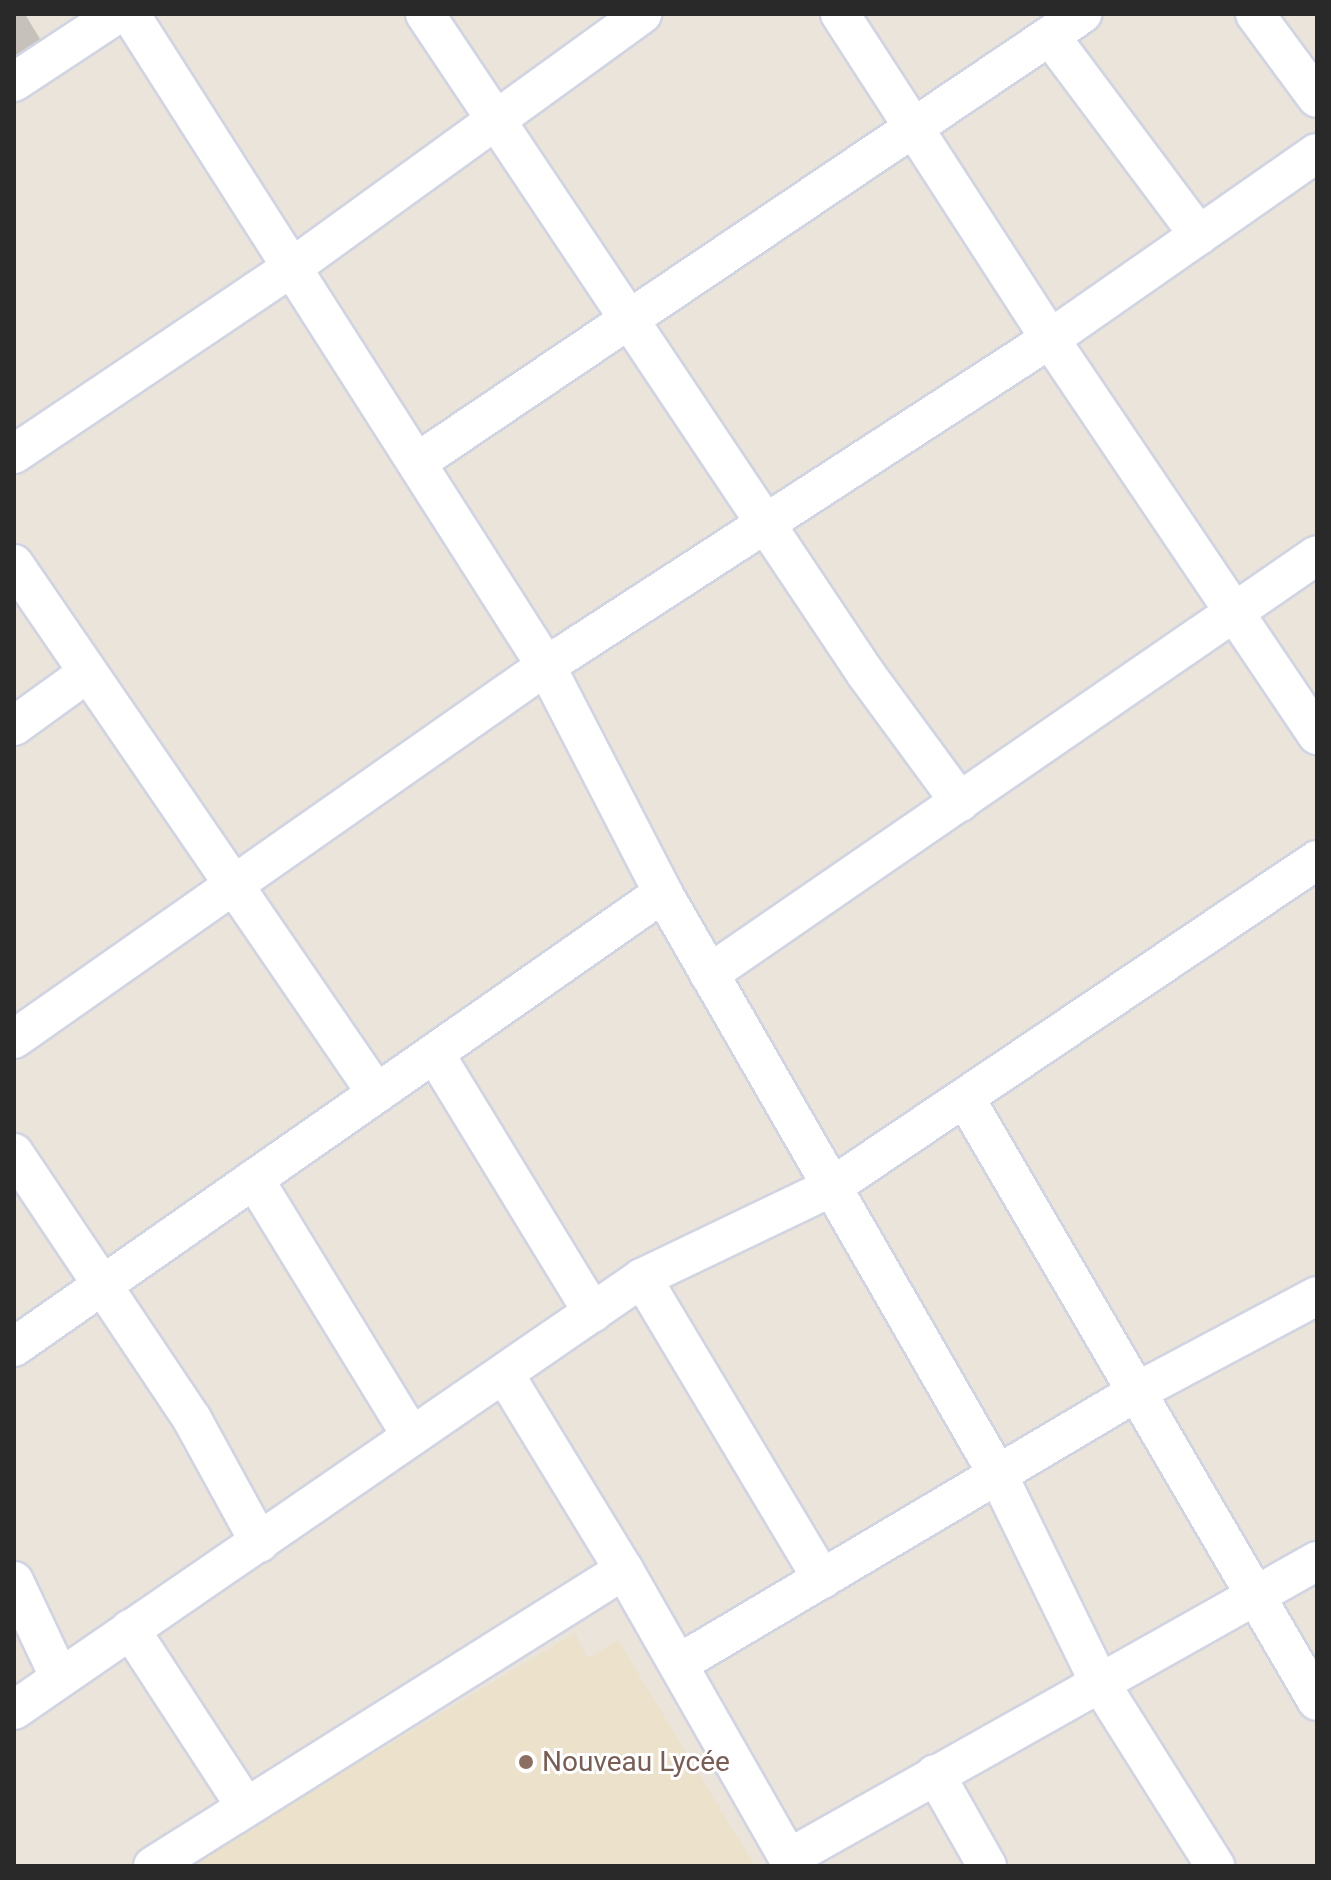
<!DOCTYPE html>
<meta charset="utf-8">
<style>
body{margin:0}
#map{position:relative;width:1331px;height:1880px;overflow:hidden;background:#ebe4db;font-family:Roboto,sans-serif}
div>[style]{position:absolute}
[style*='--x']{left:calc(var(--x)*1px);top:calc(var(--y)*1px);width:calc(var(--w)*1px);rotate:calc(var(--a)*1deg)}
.education>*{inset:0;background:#ece1cb}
.building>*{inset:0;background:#c6c1bb}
.roads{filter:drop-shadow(2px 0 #d1d4e1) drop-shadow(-2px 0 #d1d4e1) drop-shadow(0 2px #d1d4e1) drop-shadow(0 -2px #d1d4e1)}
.minor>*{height:38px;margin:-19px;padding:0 19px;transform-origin:19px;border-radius:19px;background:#fff}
.dots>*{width:22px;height:22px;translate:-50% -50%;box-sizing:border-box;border:4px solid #fff;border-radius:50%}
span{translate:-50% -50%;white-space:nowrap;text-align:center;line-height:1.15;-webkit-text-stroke:6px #fff;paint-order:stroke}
.education-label{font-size:28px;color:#785e54}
.left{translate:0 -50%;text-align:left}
.frame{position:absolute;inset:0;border:16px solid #292929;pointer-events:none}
</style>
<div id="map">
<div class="education">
<i style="clip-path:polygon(575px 1633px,588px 1658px,618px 1640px,755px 1866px,186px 1866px)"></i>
</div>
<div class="building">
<i style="clip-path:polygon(14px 14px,25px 14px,43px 44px,14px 61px)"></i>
</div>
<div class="roads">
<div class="minor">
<i style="--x:130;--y:14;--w:773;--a:57.46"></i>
<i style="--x:546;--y:666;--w:255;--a:62.7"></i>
<i style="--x:663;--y:893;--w:672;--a:60.08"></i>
<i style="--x:998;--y:1475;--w:228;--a:64"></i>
<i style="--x:1098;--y:1680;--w:220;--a:57.8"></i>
<i style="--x:425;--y:14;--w:794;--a:56.25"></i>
<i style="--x:866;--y:674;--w:159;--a:53.7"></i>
<i style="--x:840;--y:14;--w:387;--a:57.1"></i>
<i style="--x:1050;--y:339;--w:478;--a:56"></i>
<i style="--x:1255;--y:14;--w:104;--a:53.6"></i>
<i style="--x:1050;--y:36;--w:249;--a:53.2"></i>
<i style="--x:14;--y:82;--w:123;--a:-33.4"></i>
<i style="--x:14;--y:454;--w:337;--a:-33.9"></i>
<i style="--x:294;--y:266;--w:430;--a:-35.9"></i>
<i style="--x:419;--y:461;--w:800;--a:-33.99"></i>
<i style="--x:14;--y:564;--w:642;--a:55.59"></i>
<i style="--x:14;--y:726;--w:89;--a:-35.8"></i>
<i style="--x:709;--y:974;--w:738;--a:-34.57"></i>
<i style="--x:14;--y:1039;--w:650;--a:-35.04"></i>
<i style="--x:546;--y:666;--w:601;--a:-32.98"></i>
<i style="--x:1050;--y:339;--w:325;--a:-34.9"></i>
<i style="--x:435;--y:1054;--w:303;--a:58.6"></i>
<i style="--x:965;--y:1098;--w:698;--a:59.73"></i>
<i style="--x:14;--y:1153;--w:320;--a:56.2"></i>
<i style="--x:192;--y:1419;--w:141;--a:61.3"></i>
<i style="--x:254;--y:1179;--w:299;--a:58.5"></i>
<i style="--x:642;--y:1278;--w:351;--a:59.1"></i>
<i style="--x:14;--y:1347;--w:792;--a:-34.97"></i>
<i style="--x:505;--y:1375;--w:228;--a:58.6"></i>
<i style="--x:624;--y:1570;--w:341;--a:60.3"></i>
<i style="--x:14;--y:1581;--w:105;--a:64.7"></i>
<i style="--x:130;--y:1629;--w:212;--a:56.9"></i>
<i style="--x:678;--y:1664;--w:537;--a:-30.67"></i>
<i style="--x:1140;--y:1390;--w:200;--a:-28"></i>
<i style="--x:14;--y:1710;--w:762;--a:-34.52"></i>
<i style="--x:642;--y:1278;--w:208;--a:-25.6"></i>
<i style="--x:830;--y:1188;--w:587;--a:-33.96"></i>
<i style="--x:935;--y:1774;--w:106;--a:60.5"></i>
<i style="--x:789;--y:1858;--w:606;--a:-29.36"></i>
<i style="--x:153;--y:1866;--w:556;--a:-32.15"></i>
</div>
</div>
<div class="dots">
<i style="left:526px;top:1762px;background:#8d6e63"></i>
</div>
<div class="education-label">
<span class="left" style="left:542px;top:1762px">Nouveau Lycée</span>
</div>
<div class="frame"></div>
</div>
